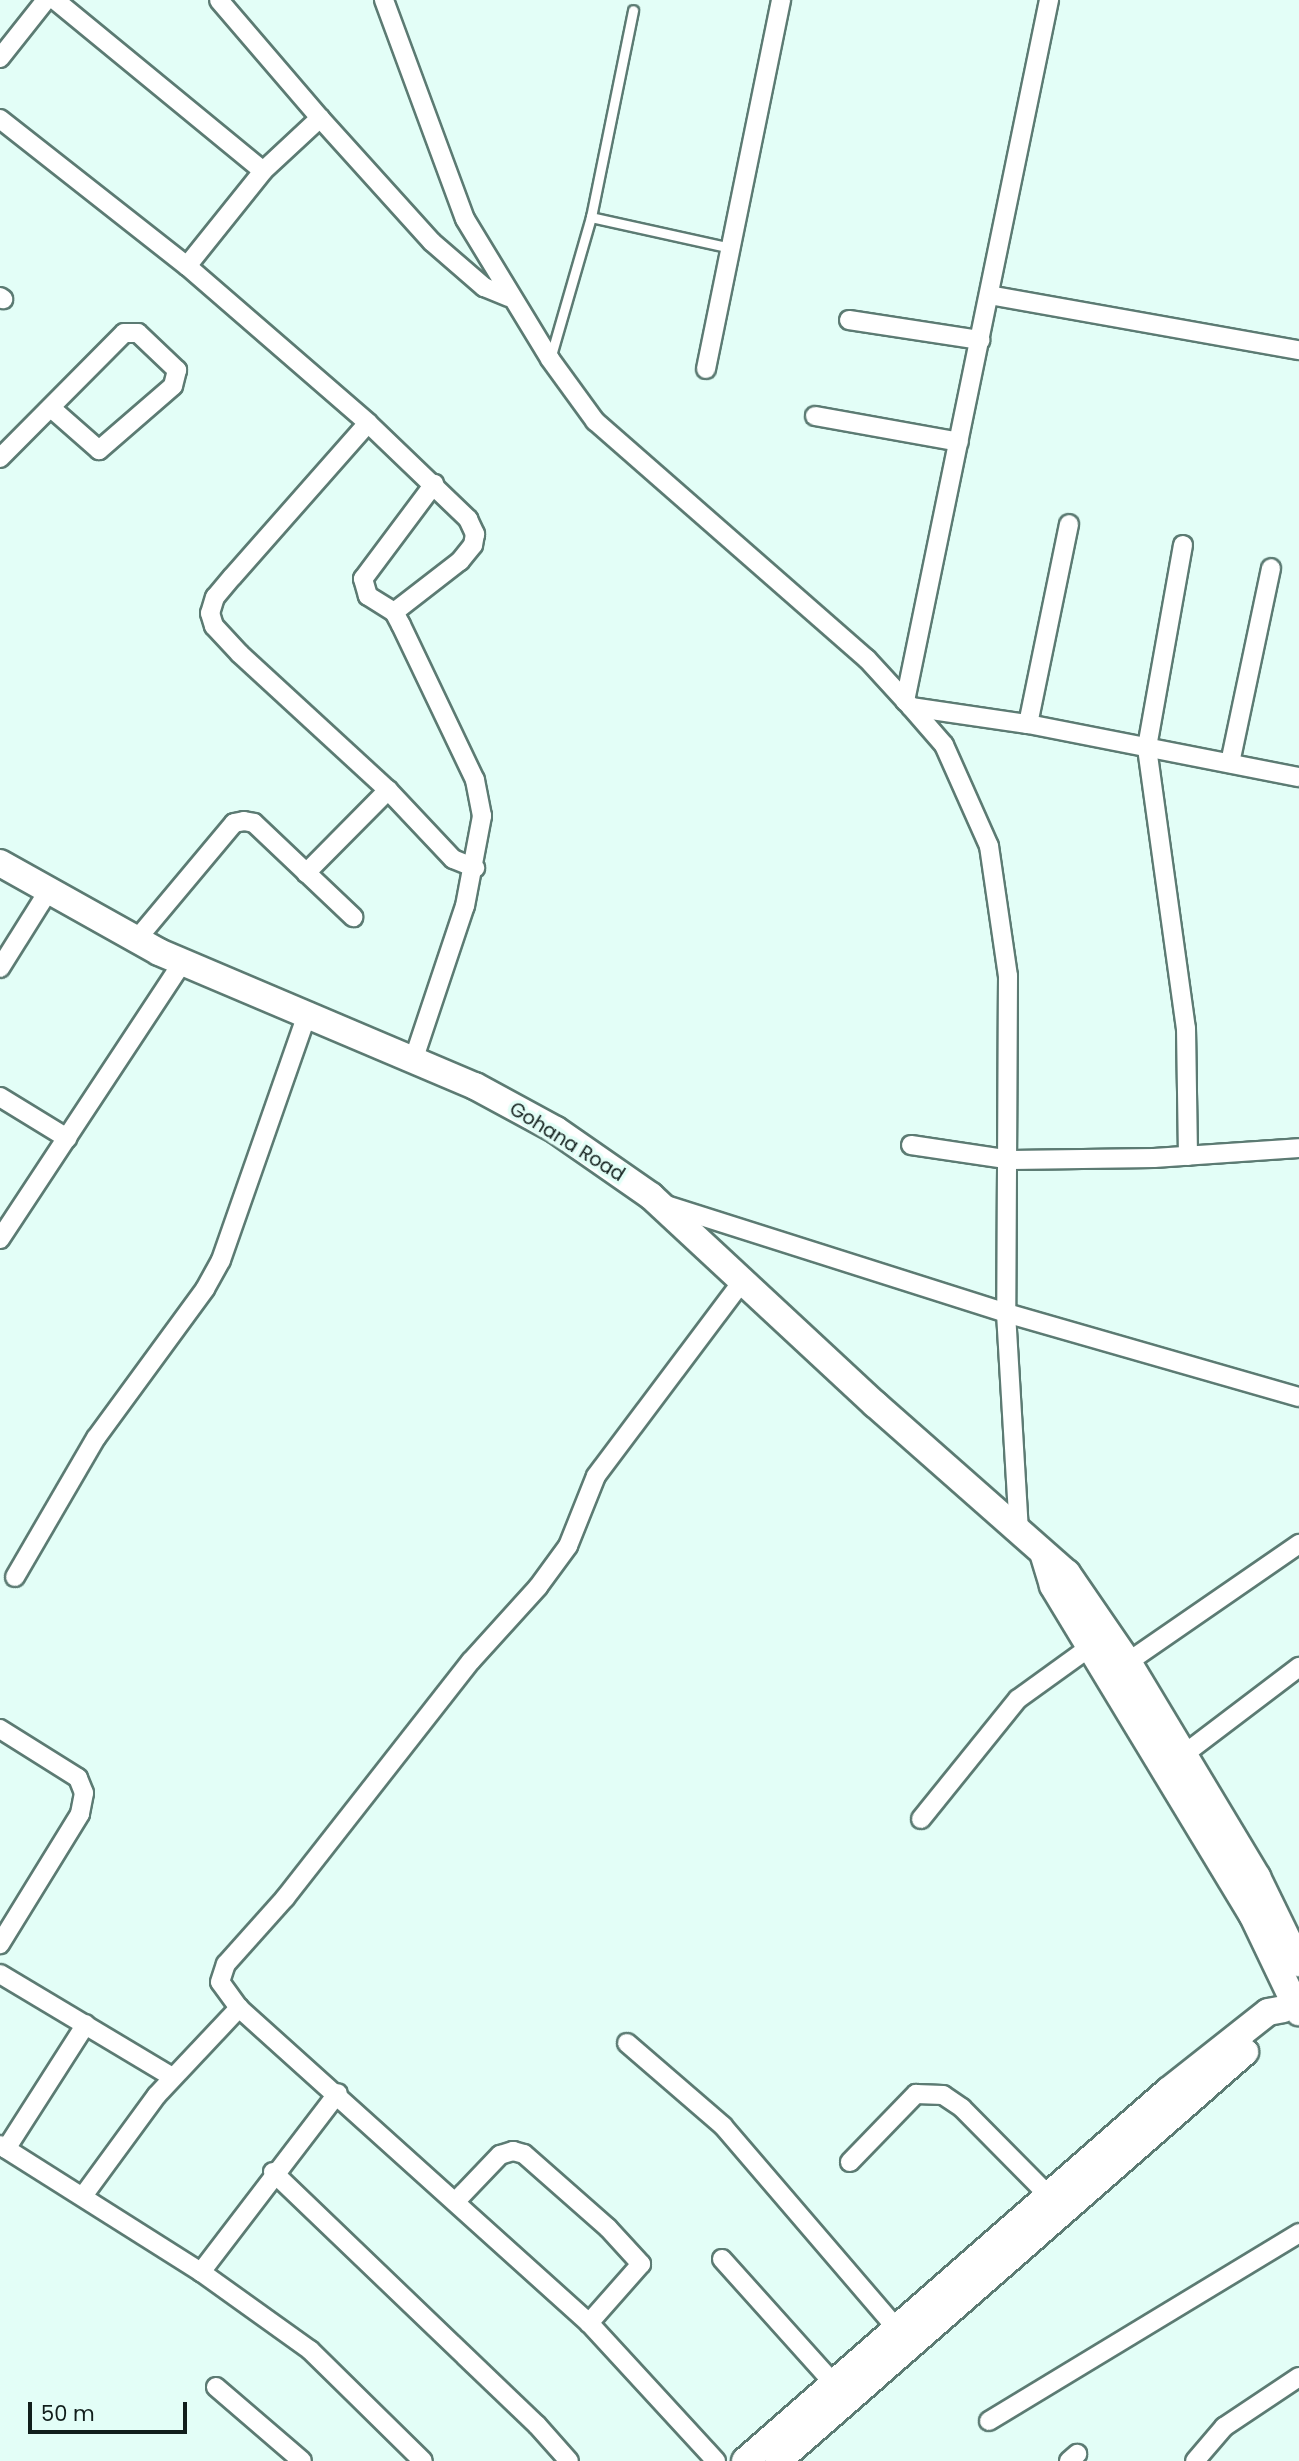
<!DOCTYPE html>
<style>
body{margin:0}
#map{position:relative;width:1299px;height:2461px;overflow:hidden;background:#e3fef7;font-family:Poppins,sans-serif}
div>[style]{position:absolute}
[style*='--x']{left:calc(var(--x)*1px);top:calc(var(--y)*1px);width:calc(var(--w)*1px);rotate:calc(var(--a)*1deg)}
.roads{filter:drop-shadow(2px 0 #5c7b73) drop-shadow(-2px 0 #5c7b73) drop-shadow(0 2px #5c7b73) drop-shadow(0 -2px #5c7b73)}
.lane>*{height:9px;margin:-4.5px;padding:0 4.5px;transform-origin:4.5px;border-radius:4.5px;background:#fff}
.street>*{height:18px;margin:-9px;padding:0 9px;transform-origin:9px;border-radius:9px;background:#fff}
.secondary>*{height:26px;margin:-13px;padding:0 13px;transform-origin:13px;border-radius:13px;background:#fff}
span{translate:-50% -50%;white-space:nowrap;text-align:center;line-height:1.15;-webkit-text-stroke:7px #e3fef7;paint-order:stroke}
.street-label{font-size:19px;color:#111e1b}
.scale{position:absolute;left:28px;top:2402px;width:159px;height:32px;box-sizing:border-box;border:4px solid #111e1b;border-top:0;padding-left:9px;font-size:21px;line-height:24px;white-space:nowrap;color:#111e1b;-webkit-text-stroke:5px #e3fef7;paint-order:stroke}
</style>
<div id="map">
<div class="roads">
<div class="lane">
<i style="--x:591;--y:217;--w:143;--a:12.5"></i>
<i style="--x:550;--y:359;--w:148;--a:-73.9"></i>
<i style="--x:591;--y:217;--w:211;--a:-78.5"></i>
</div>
<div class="street">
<i style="--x:55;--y:0;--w:269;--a:39.4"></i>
<i style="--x:384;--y:0;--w:233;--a:69.7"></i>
<i style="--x:465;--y:219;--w:164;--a:58.7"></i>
<i style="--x:550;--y:359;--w:77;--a:54"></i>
<i style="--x:595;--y:421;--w:361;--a:41.2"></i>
<i style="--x:867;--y:659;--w:65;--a:47.5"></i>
<i style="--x:911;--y:707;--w:50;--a:49"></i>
<i style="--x:944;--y:745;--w:111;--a:66"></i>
<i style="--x:989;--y:846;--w:131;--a:81.7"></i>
<i style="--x:1008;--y:976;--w:337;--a:90.3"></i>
<i style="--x:1006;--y:1313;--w:220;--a:86.6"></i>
<i style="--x:0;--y:58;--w:74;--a:-51.6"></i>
<i style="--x:320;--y:118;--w:167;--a:47.9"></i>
<i style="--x:432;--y:242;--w:69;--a:40.9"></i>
<i style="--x:484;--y:287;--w:27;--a:22"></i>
<i style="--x:0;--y:119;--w:238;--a:38.2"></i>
<i style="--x:187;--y:266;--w:240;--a:40.9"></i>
<i style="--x:368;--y:423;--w:139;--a:43.8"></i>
<i style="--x:468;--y:519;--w:17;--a:65"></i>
<i style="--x:475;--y:534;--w:11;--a:100"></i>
<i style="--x:473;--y:545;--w:21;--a:129"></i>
<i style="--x:460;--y:561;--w:83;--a:142.3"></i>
<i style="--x:187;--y:266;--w:122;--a:-51.3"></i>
<i style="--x:263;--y:171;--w:78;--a:-42.9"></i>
<i style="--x:320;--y:118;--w:155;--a:-130.6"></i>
<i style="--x:989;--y:295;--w:315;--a:10.1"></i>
<i style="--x:0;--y:297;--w:4;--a:34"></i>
<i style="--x:849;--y:320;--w:133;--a:8.7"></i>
<i style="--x:706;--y:369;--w:377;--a:-78.5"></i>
<i style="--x:815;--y:416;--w:146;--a:10.2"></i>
<i style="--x:368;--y:423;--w:205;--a:131.4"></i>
<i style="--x:232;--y:577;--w:26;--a:130"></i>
<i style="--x:215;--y:597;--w:17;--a:107"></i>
<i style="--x:210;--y:613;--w:14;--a:73"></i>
<i style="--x:214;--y:626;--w:38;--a:47"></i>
<i style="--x:240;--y:654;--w:201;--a:42.6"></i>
<i style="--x:388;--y:790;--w:95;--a:46.7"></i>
<i style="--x:453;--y:859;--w:24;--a:22"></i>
<i style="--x:0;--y:458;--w:176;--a:-45.2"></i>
<i style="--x:124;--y:333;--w:14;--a:0"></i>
<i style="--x:138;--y:333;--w:54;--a:43.5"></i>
<i style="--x:177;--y:370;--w:16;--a:104"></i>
<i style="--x:173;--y:386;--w:98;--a:139.1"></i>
<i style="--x:99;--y:450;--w:64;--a:-138.8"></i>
<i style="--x:1183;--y:545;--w:206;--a:100.1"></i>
<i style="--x:1147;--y:748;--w:283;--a:82.1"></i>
<i style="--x:1186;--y:1028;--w:128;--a:89.1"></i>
<i style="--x:905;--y:701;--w:716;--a:-78.39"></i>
<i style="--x:911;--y:707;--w:118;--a:8.3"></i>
<i style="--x:1028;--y:724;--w:276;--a:11.1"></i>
<i style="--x:1028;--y:724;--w:204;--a:-78.4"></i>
<i style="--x:1230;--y:763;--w:199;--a:-78.1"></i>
<i style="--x:306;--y:873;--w:117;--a:-45.3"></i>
<i style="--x:137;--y:939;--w:151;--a:-50.1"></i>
<i style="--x:234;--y:823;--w:10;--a:-11"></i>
<i style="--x:244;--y:821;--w:10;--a:11"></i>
<i style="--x:254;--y:823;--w:137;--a:43.5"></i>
<i style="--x:0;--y:968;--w:92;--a:-57.9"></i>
<i style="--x:414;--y:1058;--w:160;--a:-71.5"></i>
<i style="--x:465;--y:906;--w:92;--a:-79.3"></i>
<i style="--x:482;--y:816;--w:37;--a:-101"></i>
<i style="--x:475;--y:780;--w:172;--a:-115.5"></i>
<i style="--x:401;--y:625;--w:15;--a:-118"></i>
<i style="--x:394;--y:612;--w:31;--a:-148"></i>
<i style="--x:368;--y:596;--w:18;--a:-106"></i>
<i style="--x:363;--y:579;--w:119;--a:-53.2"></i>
<i style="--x:0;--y:1097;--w:79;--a:31.5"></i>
<i style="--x:911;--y:1145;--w:101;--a:8.5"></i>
<i style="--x:1011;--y:1160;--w:143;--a:-0.8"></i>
<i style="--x:1154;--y:1158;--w:145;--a:-3.9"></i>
<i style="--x:663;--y:1204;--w:360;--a:17.6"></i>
<i style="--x:1006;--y:1313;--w:305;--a:16"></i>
<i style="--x:0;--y:1239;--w:333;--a:-56.6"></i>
<i style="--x:15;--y:1577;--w:161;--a:-59.8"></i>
<i style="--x:96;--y:1438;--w:185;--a:-53.8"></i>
<i style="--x:205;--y:1289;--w:33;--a:-61"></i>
<i style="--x:221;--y:1260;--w:263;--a:-70.7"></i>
<i style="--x:1128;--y:1662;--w:208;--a:-34.6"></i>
<i style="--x:0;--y:1729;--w:92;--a:32.1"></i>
<i style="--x:78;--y:1778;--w:16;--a:68"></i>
<i style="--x:84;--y:1793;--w:21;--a:101"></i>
<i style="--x:80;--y:1814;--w:153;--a:121.6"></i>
<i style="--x:1183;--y:1755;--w:146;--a:-37.2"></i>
<i style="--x:921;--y:1819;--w:154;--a:-51.1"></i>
<i style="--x:1018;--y:1699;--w:92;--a:-35.8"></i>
<i style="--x:0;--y:1974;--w:200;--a:30.9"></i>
<i style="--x:627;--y:2043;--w:127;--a:40.8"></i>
<i style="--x:723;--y:2126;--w:267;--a:49.4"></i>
<i style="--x:0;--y:2145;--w:238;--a:32.3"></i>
<i style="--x:201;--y:2272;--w:134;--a:35.6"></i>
<i style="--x:310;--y:2350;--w:158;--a:44.5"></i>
<i style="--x:6;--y:2149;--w:148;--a:-57.4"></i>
<i style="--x:850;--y:2162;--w:95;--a:-45.9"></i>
<i style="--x:916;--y:2094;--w:27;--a:2"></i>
<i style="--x:943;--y:2095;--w:23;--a:34"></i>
<i style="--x:962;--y:2108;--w:124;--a:45.3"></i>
<i style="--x:273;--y:2172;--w:366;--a:43.8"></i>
<i style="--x:537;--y:2425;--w:48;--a:48.4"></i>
<i style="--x:83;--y:2196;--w:125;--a:-53.8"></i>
<i style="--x:157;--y:2095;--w:120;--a:-46.7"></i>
<i style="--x:456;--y:2201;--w:64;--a:-46.3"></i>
<i style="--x:500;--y:2155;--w:14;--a:-17"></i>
<i style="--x:513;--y:2151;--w:11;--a:15"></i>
<i style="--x:524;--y:2154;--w:112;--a:41.4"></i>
<i style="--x:608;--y:2228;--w:49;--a:47.5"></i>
<i style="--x:641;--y:2264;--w:79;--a:131.4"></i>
<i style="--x:722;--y:2259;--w:169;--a:48.1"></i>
<i style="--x:201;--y:2272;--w:225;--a:-52.6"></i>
<i style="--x:216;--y:2387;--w:113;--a:40.7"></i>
<i style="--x:989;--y:2421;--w:363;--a:-31.2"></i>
<i style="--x:716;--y:2461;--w:188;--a:-132.6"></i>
<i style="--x:589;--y:2323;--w:471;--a:-138"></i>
<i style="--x:239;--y:2008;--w:32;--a:-126"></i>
<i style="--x:220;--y:1982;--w:19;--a:-72"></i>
<i style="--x:226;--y:1964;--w:89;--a:-48.2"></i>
<i style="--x:285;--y:1898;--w:301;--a:-51.9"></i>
<i style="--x:471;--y:1661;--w:100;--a:-47.8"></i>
<i style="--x:538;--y:1587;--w:51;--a:-53.8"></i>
<i style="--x:568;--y:1546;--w:75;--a:-68.2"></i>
<i style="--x:596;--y:1476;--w:245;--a:-53.1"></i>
<i style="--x:1069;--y:2461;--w:11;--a:-41"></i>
<i style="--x:1195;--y:2461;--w:45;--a:-49.5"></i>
<i style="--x:1224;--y:2427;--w:90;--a:-33.7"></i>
</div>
<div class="secondary">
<i style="--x:0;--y:863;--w:182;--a:29.2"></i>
<i style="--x:159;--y:952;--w:343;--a:23"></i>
<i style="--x:475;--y:1086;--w:92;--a:28.5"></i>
<i style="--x:556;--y:1130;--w:116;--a:34.8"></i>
<i style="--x:651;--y:1196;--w:306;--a:42.9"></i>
<i style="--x:875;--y:1404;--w:256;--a:41.4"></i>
<i style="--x:1067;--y:1573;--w:108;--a:55.6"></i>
<i style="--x:1128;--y:1662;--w:251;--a:59"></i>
<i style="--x:1257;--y:1877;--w:96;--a:64"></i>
<i style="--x:1044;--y:1556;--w:31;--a:73"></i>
<i style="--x:1053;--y:1586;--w:384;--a:58.8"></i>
<i style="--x:1252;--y:1914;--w:109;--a:64.4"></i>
<i style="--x:745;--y:2461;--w:562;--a:-41.18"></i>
<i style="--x:1168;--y:2091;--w:127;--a:-38.3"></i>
<i style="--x:1268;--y:2012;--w:15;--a:-11"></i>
<i style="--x:778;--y:2461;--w:621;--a:-41.21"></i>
</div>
</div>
<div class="street-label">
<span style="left:567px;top:1142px;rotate:32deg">Gohana Road</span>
</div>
<div class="scale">50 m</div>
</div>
